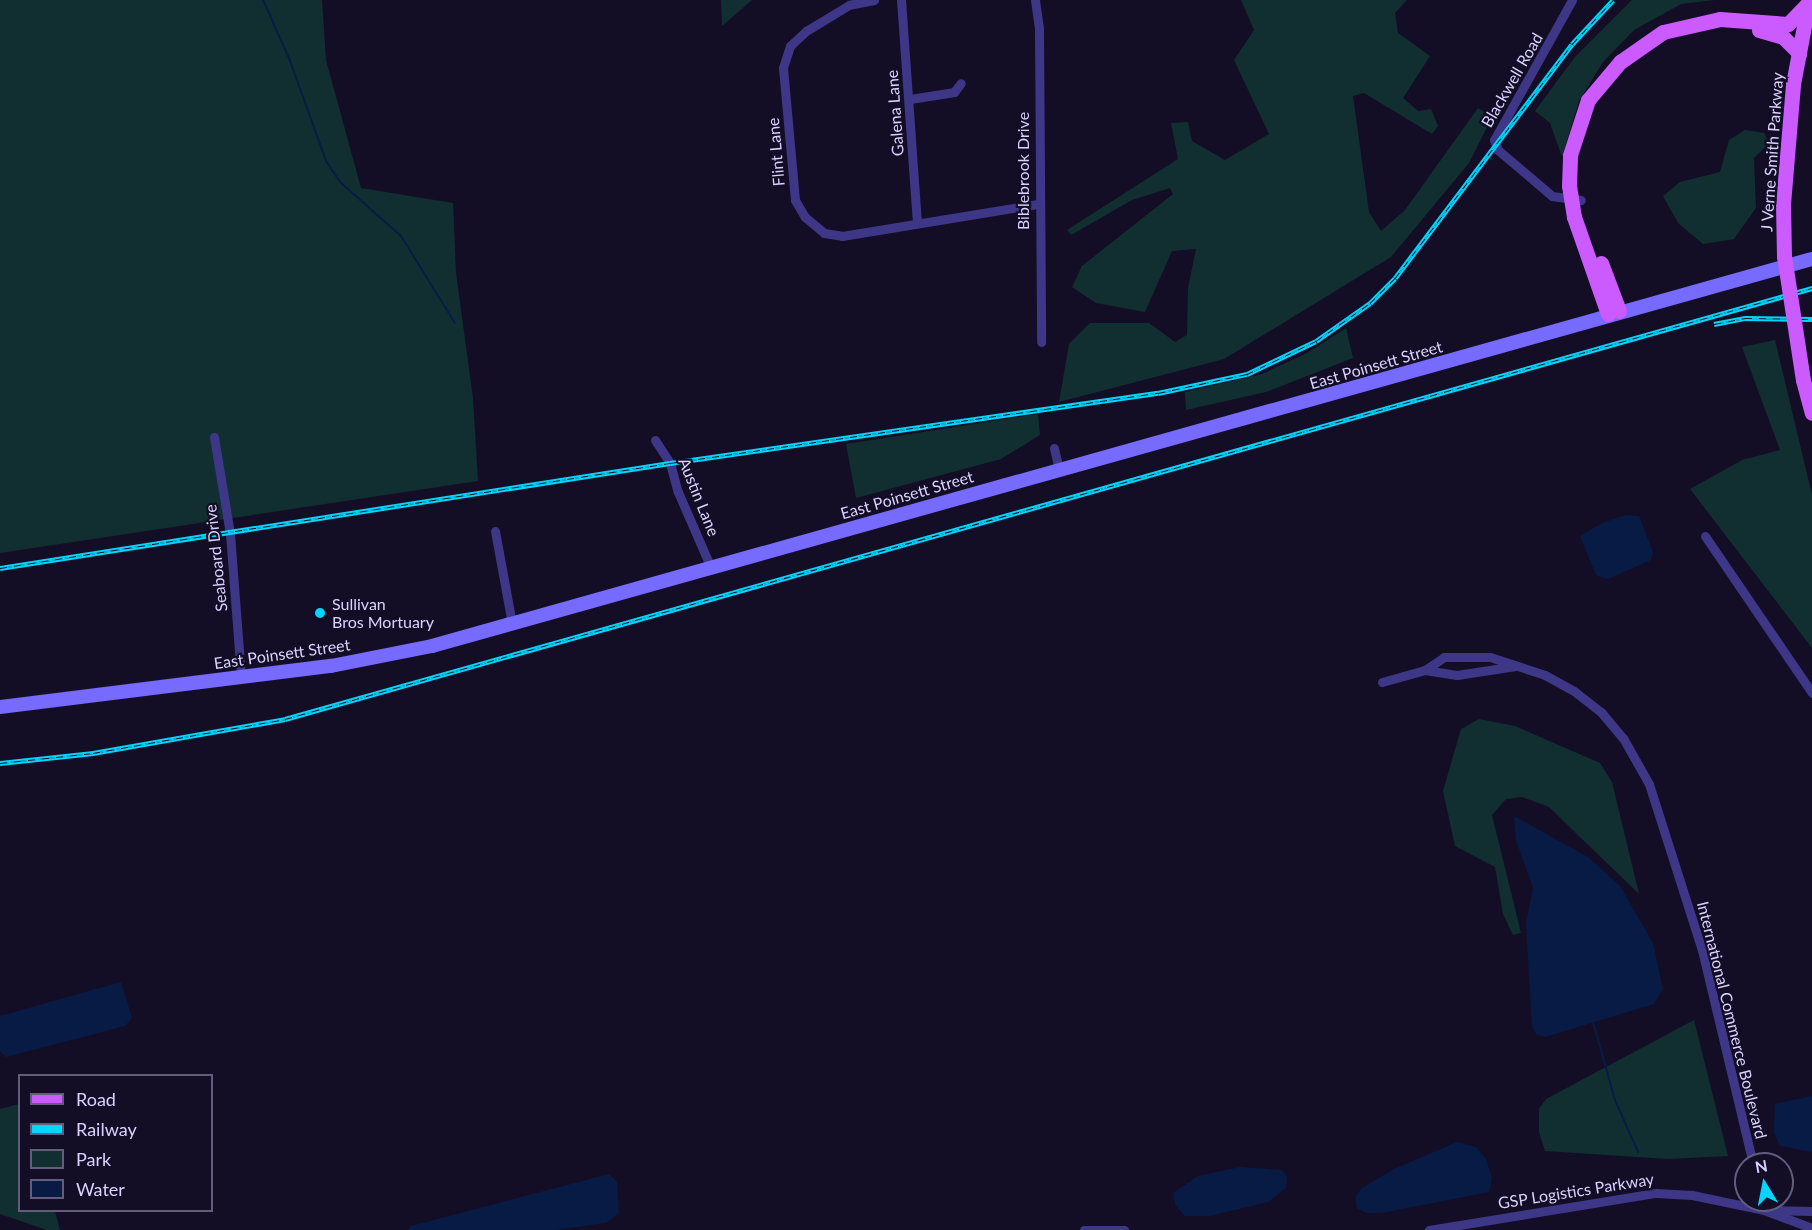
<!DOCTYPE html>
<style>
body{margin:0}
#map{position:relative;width:1812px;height:1230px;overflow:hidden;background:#130e26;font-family:Lato,sans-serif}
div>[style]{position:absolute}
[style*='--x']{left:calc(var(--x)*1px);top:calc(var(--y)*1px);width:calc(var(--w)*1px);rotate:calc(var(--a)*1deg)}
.green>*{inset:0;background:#112f30}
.water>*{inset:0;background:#081b45}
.stream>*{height:2px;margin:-1px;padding:0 1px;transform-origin:1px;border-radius:1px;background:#081b45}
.minor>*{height:9px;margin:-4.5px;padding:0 4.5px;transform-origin:4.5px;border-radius:4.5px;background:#3e3787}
.secondary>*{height:14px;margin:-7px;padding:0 7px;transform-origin:7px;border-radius:7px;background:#766aff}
.primary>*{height:15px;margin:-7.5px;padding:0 7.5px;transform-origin:7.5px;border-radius:7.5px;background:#cb5aff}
.rail>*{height:4.5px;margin-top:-2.25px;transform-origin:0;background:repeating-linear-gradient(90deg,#130e26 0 7px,#00d6fe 0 14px);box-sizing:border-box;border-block:2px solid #00d6fe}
.primary-bridge>*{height:15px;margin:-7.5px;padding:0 7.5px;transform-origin:7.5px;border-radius:7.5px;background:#cb5aff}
.dots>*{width:16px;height:16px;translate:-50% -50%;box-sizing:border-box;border:3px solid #130e26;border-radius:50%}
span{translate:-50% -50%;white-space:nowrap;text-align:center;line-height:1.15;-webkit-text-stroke:4.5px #130e26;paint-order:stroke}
.street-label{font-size:16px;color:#dad3ff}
.poi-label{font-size:16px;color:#dad3ff}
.left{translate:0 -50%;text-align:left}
.legend{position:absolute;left:18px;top:1074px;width:195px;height:138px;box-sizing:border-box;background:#130e26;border:2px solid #635d7d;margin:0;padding:8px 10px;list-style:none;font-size:18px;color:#dad3ff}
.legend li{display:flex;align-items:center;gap:12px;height:30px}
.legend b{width:30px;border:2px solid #635d7d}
.north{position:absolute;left:1734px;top:1152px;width:60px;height:60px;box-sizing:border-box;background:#130e26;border:2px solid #635d7d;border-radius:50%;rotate:350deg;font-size:16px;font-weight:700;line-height:24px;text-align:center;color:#dad3ff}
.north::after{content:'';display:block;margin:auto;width:21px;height:27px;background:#00d6fe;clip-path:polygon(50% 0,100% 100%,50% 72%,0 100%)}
</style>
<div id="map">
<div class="green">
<i style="clip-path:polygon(0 0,322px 0,326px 60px,361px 188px,453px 203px,456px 273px,473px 398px,478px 481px,0 553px)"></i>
<i style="clip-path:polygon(721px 0,752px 0,722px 26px)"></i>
<i style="clip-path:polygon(1241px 0,1407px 0,1395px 13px,1398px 33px,1430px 56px,1403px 98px,1418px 111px,1431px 109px,1438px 126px,1432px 134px,1364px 93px,1353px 96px,1369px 212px,1381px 231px,1405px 210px,1478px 108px,1492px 117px,1469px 163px,1391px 257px,1224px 359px,1059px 402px,1069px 344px,1090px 323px,1149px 323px,1175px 342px,1187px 335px,1188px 288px,1196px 249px,1172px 251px,1145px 312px,1096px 303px,1072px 287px,1082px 266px,1173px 194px,1170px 188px,1132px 200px,1071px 235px,1067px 230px,1178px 159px,1171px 123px,1188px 122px,1192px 141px,1225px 160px,1269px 134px,1234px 60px,1254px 30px)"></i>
<i style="clip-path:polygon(1632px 0,1715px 0,1681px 4px,1634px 30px,1603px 62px,1579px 101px,1562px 157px,1550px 123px,1535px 111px,1575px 57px)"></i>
<i style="clip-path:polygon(1745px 130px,1764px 133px,1769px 143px,1754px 158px,1756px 208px,1734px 239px,1703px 244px,1678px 223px,1663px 196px,1680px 182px,1720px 172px,1729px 140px)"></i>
<i style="clip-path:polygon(1346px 328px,1353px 358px,1266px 392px,1186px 410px,1185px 392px,1262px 374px,1307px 353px)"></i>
<i style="clip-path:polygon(1775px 340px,1812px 495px,1812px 648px,1690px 489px,1742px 460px,1780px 450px,1742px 347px)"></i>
<i style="clip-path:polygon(1038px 414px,1040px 435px,1001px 459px,856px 498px,846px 444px)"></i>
<i style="clip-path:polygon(1479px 719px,1515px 726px,1600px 763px,1612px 782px,1639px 894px,1549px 807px,1522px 797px,1506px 799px,1492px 815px,1521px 933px,1513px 935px,1503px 914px,1495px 867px,1455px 846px,1443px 791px,1461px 729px)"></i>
<i style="clip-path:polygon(1694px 1020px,1728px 1156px,1668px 1159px,1545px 1151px,1539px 1132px,1539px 1109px,1546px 1099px)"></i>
<i style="clip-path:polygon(19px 1104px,20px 1210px,55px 1211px,60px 1230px,47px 1230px,0 1214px,0 1109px)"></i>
</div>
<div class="water">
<i style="clip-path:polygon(1626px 515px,1639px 516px,1653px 552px,1651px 560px,1608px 579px,1596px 575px,1580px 536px,1602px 523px)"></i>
<i style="clip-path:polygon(1514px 816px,1588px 857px,1620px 886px,1653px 943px,1663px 989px,1654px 1004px,1545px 1037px,1537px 1035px,1532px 1027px,1526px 924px,1533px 888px,1516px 840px)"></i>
<i style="clip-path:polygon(121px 982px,132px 1018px,125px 1026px,6px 1057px,0 1051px,0 1016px)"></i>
<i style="clip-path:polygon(1812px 1096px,1812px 1152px,1780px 1146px,1774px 1133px,1775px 1104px)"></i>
<i style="clip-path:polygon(1457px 1142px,1476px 1147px,1486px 1159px,1492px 1178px,1489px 1192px,1382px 1213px,1366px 1213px,1357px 1208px,1355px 1197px,1362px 1188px,1394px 1169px)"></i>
<i style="clip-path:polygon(1240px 1167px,1282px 1170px,1287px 1177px,1286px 1188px,1268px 1202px,1210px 1216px,1185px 1216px,1175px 1205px,1173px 1193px,1198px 1176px)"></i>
<i style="clip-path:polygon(609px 1174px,617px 1182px,619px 1213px,606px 1223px,555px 1230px,408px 1230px,411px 1226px)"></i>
</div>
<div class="stream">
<i style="--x:263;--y:0;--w:64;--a:65.9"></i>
<i style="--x:289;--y:58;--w:109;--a:70.2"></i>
<i style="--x:326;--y:161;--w:25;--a:56"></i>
<i style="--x:340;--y:182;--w:81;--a:41.5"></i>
<i style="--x:401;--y:236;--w:102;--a:58.2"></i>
<i style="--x:1593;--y:1022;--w:81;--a:74.2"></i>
<i style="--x:1615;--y:1100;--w:57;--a:66.1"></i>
</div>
<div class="minor">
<i style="--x:874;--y:0;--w:25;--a:169"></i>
<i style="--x:849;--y:5;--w:50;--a:148.8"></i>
<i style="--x:806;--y:31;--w:22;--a:137"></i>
<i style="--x:790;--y:46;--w:23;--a:108"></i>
<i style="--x:783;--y:68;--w:133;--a:84.8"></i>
<i style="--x:795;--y:200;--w:20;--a:60"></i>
<i style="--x:805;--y:217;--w:25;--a:40"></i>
<i style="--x:824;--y:233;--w:18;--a:9"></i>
<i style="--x:842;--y:236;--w:199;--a:-9.3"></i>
<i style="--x:901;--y:0;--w:224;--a:85.9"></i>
<i style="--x:1035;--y:0;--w:29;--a:82"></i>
<i style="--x:1039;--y:29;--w:313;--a:89.6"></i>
<i style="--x:1572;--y:0;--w:160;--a:119.1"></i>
<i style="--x:1494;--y:140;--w:11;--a:68"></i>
<i style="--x:1498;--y:150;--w:71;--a:40.4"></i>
<i style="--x:1552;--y:196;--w:29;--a:8"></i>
<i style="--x:910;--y:99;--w:45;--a:-9"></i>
<i style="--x:954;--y:92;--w:11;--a:-52"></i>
<i style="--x:214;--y:437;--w:98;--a:80.6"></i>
<i style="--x:230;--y:534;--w:144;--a:85.6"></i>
<i style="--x:655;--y:440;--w:27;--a:57"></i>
<i style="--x:670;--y:463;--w:30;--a:75"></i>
<i style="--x:678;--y:492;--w:83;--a:66.5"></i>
<i style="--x:1054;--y:448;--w:22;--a:77"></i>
<i style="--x:495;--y:531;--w:95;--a:79.6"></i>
<i style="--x:1705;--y:536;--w:190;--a:55.7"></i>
<i style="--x:1425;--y:670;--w:32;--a:9"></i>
<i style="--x:1457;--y:675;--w:59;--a:-8.8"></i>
<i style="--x:1382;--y:682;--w:45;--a:-15.6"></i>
<i style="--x:1425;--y:670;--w:23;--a:-34"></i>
<i style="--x:1444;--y:657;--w:46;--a:0"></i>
<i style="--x:1490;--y:657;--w:58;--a:18.1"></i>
<i style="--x:1545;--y:675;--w:33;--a:29"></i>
<i style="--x:1574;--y:691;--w:34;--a:38"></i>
<i style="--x:1601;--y:712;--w:34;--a:50"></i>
<i style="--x:1623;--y:738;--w:53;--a:60.5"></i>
<i style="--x:1649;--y:784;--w:174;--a:72.3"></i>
<i style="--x:1702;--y:950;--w:220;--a:76.6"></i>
<i style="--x:1769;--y:1210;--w:43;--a:1.3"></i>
<i style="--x:1084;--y:1230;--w:40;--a:0"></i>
<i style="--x:1429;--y:1230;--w:230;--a:-9.3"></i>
<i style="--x:1656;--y:1193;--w:36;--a:3"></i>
<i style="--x:1692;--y:1195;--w:74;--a:11.8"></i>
<i style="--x:1764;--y:1210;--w:51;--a:20.6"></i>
</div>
<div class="secondary">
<i style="--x:0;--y:707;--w:334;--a:-7.1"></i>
<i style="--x:331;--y:666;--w:103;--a:-11.2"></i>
<i style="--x:432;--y:646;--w:1433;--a:-15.67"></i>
</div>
<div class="primary">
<i style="--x:1759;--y:30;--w:25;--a:16"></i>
<i style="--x:1783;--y:37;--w:23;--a:45"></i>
<i style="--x:1783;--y:204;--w:120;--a:-85.2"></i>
<i style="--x:1793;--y:84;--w:80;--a:-79.2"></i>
<i style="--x:1601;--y:263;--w:51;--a:69.4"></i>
<i style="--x:1608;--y:314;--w:103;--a:-109.3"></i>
<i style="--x:1574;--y:217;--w:31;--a:-99"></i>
<i style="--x:1569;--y:186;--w:31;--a:-88"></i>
<i style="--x:1570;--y:155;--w:58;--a:-71.9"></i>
<i style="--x:1588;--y:100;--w:50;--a:-49.9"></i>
<i style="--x:1620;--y:62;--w:52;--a:-34.9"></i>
<i style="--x:1663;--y:32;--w:58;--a:-12.8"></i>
<i style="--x:1720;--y:19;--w:68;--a:4.2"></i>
<i style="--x:1788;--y:24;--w:30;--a:-46"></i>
<i style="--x:1803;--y:380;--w:34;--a:75"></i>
</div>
<div class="rail">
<i style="--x:1714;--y:324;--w:32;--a:-11"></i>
<i style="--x:1745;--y:318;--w:67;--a:0.9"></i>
<i style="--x:0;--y:568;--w:678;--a:-8.91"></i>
<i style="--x:670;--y:463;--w:493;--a:-8.2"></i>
<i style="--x:1158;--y:393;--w:91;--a:-12.1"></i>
<i style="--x:1247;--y:374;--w:76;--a:-25.6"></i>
<i style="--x:1316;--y:341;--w:66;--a:-35.1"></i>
<i style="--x:1370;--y:303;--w:35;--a:-45"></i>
<i style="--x:1395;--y:278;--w:293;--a:-52.9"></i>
<i style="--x:1572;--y:44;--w:60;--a:-47"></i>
<i style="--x:0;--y:763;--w:94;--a:-6.1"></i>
<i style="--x:93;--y:753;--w:195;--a:-10"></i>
<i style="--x:285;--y:719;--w:1587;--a:-15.76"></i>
</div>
<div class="primary-bridge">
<i style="--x:1783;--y:204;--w:52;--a:88.9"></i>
<i style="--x:1784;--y:256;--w:125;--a:81.3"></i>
</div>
<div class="dots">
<i style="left:320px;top:613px;background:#00d6fe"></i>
</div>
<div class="street-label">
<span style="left:1512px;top:80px;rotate:-60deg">Blackwell Road</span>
<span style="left:895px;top:113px;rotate:-94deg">Galena Lane</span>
<span style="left:776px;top:152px;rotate:-95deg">Flint Lane</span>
<span style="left:1772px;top:152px;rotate:-86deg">J Verne Smith Parkway</span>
<span style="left:1023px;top:171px;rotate:-90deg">Biblebrook Drive</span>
<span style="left:1376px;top:365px;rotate:-16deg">East Poinsett Street</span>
<span style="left:907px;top:495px;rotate:-16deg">East Poinsett Street</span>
<span style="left:699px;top:497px;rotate:68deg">Austin Lane</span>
<span style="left:216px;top:558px;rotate:-96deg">Seaboard Drive</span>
<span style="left:282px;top:654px;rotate:-8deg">East Poinsett Street</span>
<span style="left:1732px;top:1020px;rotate:76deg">International Commerce Boulevard</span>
<span style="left:1576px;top:1191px;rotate:-9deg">GSP Logistics Parkway</span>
</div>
<div class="poi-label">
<span class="left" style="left:332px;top:613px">Sullivan<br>Bros Mortuary</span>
</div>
<ul class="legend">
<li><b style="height:8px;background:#cb5aff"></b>Road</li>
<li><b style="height:8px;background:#00d6fe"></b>Railway</li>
<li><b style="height:16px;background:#112f30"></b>Park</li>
<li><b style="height:16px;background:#081b45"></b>Water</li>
</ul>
<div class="north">N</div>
</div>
